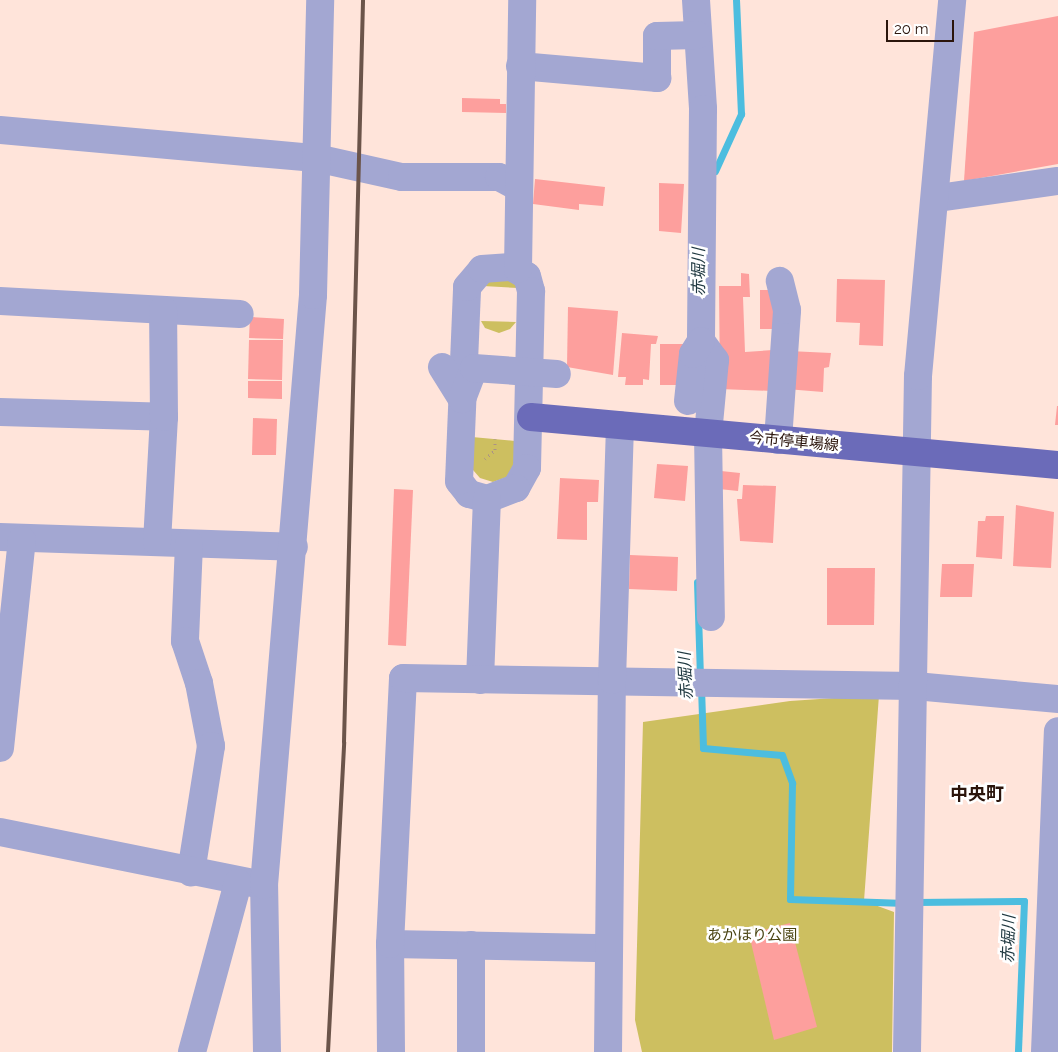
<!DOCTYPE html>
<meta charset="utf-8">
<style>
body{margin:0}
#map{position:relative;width:1058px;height:1052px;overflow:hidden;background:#ffe4da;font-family:Raleway,"Noto Sans JP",sans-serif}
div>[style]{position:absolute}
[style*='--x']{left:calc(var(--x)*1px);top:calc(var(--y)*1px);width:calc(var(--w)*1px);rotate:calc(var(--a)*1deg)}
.green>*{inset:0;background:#cdbf60}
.stream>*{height:7px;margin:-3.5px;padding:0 3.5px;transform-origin:3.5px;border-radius:3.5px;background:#4cbddf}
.building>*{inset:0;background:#fd9f9d}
.path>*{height:3px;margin-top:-1.5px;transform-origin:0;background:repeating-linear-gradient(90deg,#aa9187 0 1px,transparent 0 5px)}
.minor>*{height:28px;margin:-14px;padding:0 14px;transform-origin:14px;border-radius:14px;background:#a3a7d2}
.major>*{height:28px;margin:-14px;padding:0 14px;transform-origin:14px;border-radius:14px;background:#6b6bb9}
.rail>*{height:4px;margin:-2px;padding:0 2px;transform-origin:2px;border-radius:2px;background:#6b544a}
span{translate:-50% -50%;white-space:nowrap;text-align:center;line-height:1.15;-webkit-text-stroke:5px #fff;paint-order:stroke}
.street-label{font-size:15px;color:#2b150c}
.park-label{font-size:15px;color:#494311}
.water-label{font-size:16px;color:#203941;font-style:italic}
.quarter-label{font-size:18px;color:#2b150c;font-weight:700}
.scale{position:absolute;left:886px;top:20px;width:68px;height:22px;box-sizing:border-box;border:2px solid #2b150c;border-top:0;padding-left:6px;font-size:15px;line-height:18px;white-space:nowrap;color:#2b150c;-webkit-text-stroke:4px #fff;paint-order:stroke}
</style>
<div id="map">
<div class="green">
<i style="clip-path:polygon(509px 276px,518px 288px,483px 286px,485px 281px)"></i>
<i style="clip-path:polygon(481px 321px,516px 322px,510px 329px,499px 333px,485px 328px)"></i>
<i style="clip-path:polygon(472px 437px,515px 441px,516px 463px,510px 476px,493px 482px,480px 478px,473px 470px)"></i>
<i style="clip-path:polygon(879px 695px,864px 901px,894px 912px,892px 1052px,642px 1052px,635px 1020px,643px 722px,790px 701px)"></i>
</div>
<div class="stream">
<i style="--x:715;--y:171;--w:63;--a:-65.5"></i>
<i style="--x:741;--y:114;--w:114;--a:-92.5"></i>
<i style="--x:697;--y:582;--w:95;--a:88.2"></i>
<i style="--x:701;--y:687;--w:61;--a:88.1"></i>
<i style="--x:703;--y:748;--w:79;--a:5.1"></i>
<i style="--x:782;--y:755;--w:30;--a:70"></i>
<i style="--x:792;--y:783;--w:116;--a:91"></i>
<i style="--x:790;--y:899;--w:115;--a:2"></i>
<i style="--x:915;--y:902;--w:109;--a:-0.5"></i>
<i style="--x:1024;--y:901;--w:151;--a:92.3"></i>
</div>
<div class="building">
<i style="clip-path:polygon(1058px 16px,1058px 164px,964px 181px,974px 32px)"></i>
<i style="clip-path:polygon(462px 98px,500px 99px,500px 104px,506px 104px,506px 113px,462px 112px)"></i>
<i style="clip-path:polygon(535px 179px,605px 187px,603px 206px,579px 204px,579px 210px,533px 204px)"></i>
<i style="clip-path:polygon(659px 183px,684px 184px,681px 233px,659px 231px)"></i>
<i style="clip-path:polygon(741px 273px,749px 274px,750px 297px,743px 297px,745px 352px,773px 350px,772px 391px,720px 389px,719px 286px,741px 286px)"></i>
<i style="clip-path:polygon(837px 279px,885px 280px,883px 346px,859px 345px,860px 323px,836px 322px)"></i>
<i style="clip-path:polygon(760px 290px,780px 290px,780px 329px,760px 329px)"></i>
<i style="clip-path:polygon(568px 307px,618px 311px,613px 375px,567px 367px)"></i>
<i style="clip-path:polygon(250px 317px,284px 319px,283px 339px,249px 338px)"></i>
<i style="clip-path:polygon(622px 333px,658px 336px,656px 344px,651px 344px,649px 380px,643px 379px,643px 385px,625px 385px,626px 377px,618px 377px)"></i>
<i style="clip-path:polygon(249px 340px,283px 340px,282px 380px,248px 379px)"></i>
<i style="clip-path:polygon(660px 344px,685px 344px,685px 385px,660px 385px)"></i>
<i style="clip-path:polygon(789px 351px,831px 353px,829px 367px,824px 368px,823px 392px,786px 389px)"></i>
<i style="clip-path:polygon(248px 381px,282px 381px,282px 399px,248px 398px)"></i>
<i style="clip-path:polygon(1057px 406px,1058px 406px,1058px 425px,1055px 425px)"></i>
<i style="clip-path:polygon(253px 418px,277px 419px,276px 455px,252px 455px)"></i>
<i style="clip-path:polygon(657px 464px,688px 466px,685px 501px,654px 498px)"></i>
<i style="clip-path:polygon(721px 471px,740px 473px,738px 491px,719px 489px)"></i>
<i style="clip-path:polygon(560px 478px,599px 480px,598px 502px,587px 502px,587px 540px,557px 539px)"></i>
<i style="clip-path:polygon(743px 485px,776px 486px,773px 543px,740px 541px,737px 499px,742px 499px)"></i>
<i style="clip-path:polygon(394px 489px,413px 490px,406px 646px,388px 645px)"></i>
<i style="clip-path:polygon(1016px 505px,1054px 512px,1051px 568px,1013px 566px)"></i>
<i style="clip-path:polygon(986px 516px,1004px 516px,1002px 559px,976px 557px,978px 521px,985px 521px)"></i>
<i style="clip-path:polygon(630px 555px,678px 557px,677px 591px,629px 589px)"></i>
<i style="clip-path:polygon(942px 564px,974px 564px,972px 597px,940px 597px)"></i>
<i style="clip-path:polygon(827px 568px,875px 568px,874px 625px,827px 625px)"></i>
<i style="clip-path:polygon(790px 923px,817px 1027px,774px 1040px,749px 934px)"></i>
</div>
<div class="path">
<i style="--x:485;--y:459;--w:13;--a:-42"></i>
<i style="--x:495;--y:450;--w:11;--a:-90"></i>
</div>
<div class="minor">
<i style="--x:696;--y:0;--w:109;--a:86.3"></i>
<i style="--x:703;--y:109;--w:232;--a:90.5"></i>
<i style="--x:701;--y:341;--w:24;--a:54"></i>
<i style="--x:715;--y:360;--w:74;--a:95.4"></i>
<i style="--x:708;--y:434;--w:183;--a:89.1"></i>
<i style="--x:520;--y:66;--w:138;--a:5"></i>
<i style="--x:657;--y:78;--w:42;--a:-90"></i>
<i style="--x:657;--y:36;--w:40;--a:-1.4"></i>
<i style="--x:0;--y:130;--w:317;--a:5.1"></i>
<i style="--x:316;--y:158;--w:88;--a:12.5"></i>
<i style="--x:402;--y:177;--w:97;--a:0"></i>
<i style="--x:499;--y:177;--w:21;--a:28"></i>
<i style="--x:938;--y:198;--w:121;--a:-8.1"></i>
<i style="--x:512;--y:267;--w:17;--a:31"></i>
<i style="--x:527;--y:276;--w:16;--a:75"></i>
<i style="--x:531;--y:291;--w:177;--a:91.3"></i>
<i style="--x:527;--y:468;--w:23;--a:119"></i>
<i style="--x:516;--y:488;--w:31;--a:159"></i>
<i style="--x:487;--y:499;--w:19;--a:-164"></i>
<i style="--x:469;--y:494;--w:16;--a:-128"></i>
<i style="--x:459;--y:481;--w:194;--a:-87.6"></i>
<i style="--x:467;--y:287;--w:23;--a:-50"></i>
<i style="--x:482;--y:269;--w:30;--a:-4"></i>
<i style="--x:518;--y:269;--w:269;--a:-89.1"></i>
<i style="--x:0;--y:301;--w:240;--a:3.1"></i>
<i style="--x:442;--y:367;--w:38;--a:58"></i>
<i style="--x:462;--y:399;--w:33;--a:-69"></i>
<i style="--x:474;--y:368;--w:83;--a:4.1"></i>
<i style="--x:688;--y:401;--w:47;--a:-83.9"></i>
<i style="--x:693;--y:354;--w:15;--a:-58"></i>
<i style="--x:0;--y:412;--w:164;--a:1.7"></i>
<i style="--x:778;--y:440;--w:130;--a:-86"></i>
<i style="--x:787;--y:310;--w:30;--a:-104"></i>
<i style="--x:0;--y:537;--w:294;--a:1.9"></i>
<i style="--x:157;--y:542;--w:125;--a:-86.8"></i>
<i style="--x:164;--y:417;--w:107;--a:-90.5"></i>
<i style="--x:189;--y:544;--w:97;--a:92.4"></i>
<i style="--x:185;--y:641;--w:44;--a:71.6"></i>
<i style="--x:199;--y:683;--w:64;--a:79.2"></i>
<i style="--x:211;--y:746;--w:128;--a:99"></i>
<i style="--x:480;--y:680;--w:181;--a:-87.8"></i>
<i style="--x:0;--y:748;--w:209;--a:-84"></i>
<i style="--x:0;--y:832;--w:269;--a:11.4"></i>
<i style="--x:390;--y:944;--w:218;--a:1.1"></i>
<i style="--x:192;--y:1052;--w:175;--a:-74.8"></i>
<i style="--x:267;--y:1052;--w:167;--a:-91"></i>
<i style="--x:264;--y:885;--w:592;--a:-85.25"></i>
<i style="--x:313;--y:295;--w:295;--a:-88.6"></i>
<i style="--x:391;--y:1052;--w:108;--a:-90.5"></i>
<i style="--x:390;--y:944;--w:266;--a:-87.2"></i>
<i style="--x:403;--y:678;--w:512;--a:0.9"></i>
<i style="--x:915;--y:686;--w:144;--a:5.2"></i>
<i style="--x:471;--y:1052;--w:107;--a:-90"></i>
<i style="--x:608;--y:1052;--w:372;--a:-89.4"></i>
<i style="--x:612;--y:680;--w:255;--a:-88.2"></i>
<i style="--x:907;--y:1052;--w:676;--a:-89.07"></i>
<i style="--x:918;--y:376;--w:378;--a:-84.8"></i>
<i style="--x:1045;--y:1052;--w:321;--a:-87.7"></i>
</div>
<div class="major">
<i style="--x:531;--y:417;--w:529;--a:5.2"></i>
</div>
<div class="rail">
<i style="--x:328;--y:1052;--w:310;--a:-87"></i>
<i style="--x:344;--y:742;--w:742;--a:-88.53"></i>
</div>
<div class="street-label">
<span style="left:794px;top:442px;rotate:5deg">今市停車場線</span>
</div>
<div class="park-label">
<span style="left:752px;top:936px">あかほり公園</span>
</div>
<div class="water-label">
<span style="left:699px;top:272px;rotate:-90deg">赤堀川</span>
<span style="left:686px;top:676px;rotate:-93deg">赤堀川</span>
<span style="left:1009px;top:939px;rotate:-88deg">赤堀川</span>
</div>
<div class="quarter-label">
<span style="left:977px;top:794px">中央町</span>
</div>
<div class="scale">20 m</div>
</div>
